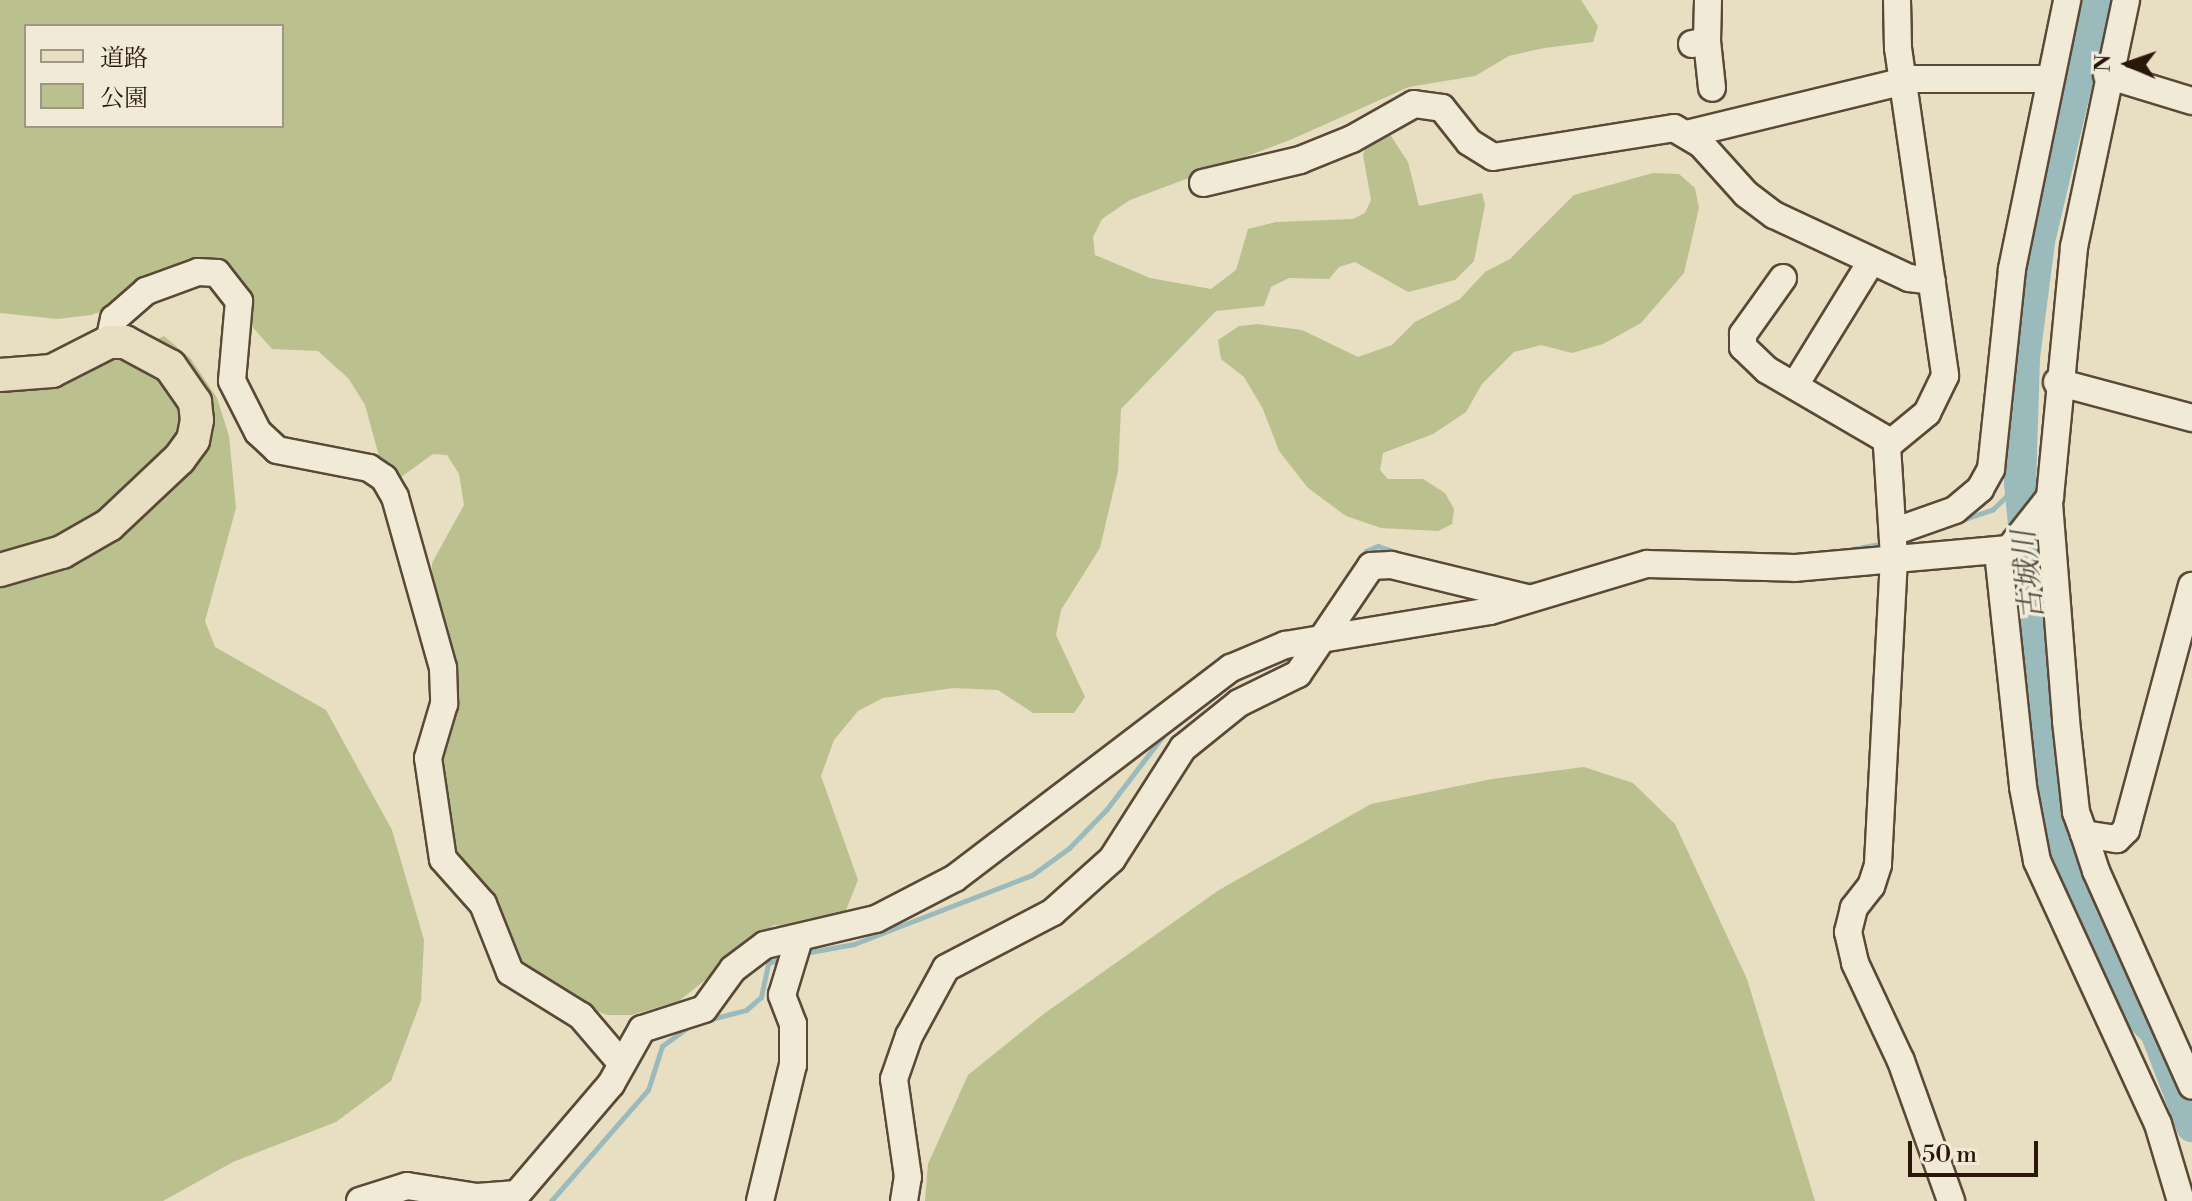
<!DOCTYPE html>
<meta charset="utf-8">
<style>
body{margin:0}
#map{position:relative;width:2192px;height:1201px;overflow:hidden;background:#e8dec1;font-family:"Libre Bodoni","Noto Serif JP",serif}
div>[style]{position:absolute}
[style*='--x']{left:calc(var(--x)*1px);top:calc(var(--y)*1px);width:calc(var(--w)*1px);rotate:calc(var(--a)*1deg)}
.green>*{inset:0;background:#bbc08f}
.stream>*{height:5px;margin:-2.5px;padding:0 2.5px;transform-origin:2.5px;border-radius:2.5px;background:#9bbabc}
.river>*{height:32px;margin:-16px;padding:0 16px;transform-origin:16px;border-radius:16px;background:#9bbabc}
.roads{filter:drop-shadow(2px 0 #5a4937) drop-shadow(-2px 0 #5a4937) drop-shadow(0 2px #5a4937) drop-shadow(0 -2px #5a4937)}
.minor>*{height:26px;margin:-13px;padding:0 13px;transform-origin:13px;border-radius:13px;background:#f0ead7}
.major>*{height:32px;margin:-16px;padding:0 16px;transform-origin:16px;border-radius:16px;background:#e8dec1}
span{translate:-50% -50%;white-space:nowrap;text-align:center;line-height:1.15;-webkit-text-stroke:7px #f0ead7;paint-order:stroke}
.water-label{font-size:30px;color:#525048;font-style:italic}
.legend{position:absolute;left:24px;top:24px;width:260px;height:104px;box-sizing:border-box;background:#f0ead7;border:2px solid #a19685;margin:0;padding:10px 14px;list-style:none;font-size:24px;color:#2a1709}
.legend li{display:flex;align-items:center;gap:16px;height:40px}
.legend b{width:40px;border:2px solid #a19685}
.north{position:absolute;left:2088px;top:24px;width:80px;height:80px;-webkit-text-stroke:6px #f0ead7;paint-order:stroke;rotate:272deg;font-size:22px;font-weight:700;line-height:32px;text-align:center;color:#2a1709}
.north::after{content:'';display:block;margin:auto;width:28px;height:36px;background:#2a1709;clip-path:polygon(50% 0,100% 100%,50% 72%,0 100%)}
.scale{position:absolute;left:1908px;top:1141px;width:130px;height:36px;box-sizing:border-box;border:4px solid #2a1709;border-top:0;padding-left:10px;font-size:24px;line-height:28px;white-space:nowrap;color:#2a1709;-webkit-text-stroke:6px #f0ead7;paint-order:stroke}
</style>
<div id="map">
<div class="green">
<i style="clip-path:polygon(evenodd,0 0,1581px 0,1598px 26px,1593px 42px,1544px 48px,1509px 56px,1475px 76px,1409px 87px,1290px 140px,1130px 200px,1102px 219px,1093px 237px,1095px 255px,1150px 278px,1211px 289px,1236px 270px,1248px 229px,1276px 222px,1353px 219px,1365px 213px,1371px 200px,1363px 155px,1369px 135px,1389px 133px,1408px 162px,1419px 206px,1482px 193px,1485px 205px,1474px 261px,1455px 280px,1408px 292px,1355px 262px,1339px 267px,1329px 279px,1289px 278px,1271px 287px,1264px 306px,1216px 311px,1121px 409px,1118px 471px,1100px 548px,1061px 610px,1056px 635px,1085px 697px,1074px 713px,1033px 713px,998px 690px,953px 688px,883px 698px,858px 711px,834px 740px,821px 776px,858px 880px,844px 915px,807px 928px,774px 925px,679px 1001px,632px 1015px,607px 1015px,581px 1005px,557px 984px,518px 962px,449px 855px,438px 799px,431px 602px,432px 563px,464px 505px,459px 474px,447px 455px,433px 454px,401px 477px,382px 467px,365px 405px,349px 379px,318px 351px,272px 349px,248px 322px,224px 269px,91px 315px,57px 319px,0 313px,0 0,26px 26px,282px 26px,282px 126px,26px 126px,26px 26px)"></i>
<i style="clip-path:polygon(1653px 173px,1679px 174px,1695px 188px,1699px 208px,1684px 273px,1641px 323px,1603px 344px,1572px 353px,1541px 345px,1514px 352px,1482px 384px,1466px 412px,1433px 434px,1383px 453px,1380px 470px,1388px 479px,1423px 479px,1445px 493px,1454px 509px,1452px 524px,1438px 531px,1381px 528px,1346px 516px,1308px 488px,1279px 451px,1263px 409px,1244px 377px,1221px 359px,1218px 340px,1239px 326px,1258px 324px,1302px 330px,1358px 357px,1392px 345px,1415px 322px,1460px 299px,1485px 272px,1510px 259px,1574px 195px)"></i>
<i style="clip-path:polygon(164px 336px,191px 359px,217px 398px,229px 436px,236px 508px,205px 621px,215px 647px,326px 710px,392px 830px,424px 940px,421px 1001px,391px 1081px,336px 1122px,233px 1162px,163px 1201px,0 1201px,0 386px,50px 390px)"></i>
<i style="clip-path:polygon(1584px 767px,1633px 783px,1675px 824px,1747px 979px,1815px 1201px,925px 1201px,928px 1164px,968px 1075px,1045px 1013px,1219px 890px,1371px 804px,1492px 779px)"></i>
</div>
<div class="stream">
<i style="--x:1959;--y:521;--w:36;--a:-19"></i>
<i style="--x:1993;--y:509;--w:37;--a:-44"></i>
<i style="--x:1843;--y:551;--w:42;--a:-11"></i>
<i style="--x:1660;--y:553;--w:102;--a:0.6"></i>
<i style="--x:1516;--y:584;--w:26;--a:-2"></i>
<i style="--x:1317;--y:623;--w:87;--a:-55.8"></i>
<i style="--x:1366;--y:551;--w:13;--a:-23"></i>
<i style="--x:1378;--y:546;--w:34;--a:19"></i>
<i style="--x:804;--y:953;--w:51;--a:-10.2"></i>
<i style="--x:854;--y:944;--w:191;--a:-21.2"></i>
<i style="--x:1032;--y:875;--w:46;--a:-36.1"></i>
<i style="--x:1069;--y:848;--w:53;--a:-45.8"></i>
<i style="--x:1106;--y:810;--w:97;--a:-52.5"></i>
<i style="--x:707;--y:1020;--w:40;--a:-14.4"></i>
<i style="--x:746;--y:1010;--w:20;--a:-41"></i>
<i style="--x:761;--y:997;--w:35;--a:-78"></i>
<i style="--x:768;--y:963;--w:15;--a:-16"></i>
<i style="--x:551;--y:1201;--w:147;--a:-48.9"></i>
<i style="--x:648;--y:1090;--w:46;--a:-72.3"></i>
<i style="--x:662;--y:1046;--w:34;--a:-36"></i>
</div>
<div class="river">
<i style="--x:2096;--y:0;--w:249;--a:103.3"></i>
<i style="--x:2039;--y:242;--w:117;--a:97.4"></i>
<i style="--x:2024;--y:358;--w:125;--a:91.8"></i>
<i style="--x:2020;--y:483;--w:281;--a:84.5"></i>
<i style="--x:2047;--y:763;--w:98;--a:78.8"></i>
<i style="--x:2066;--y:859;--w:167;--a:65.6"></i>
<i style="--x:2135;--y:1011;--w:30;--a:45"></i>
<i style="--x:2156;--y:1032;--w:101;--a:69"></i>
</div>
<div class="roads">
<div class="minor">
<i style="--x:1897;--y:0;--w:48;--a:88.8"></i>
<i style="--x:1898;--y:48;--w:331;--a:81.8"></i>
<i style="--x:1945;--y:376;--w:41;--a:115.9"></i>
<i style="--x:1927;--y:413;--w:52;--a:140.5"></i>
<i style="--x:1887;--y:446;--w:112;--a:86.4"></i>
<i style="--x:1894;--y:558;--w:307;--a:93"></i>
<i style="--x:1878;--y:865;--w:22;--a:108"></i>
<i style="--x:1871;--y:886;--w:28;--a:128"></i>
<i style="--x:1854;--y:908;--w:25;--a:104"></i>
<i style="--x:1848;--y:932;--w:32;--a:77"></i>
<i style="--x:1855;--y:963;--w:108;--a:64.9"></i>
<i style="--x:1901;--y:1061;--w:149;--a:70.3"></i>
<i style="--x:1707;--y:41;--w:41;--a:-88.6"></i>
<i style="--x:1692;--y:44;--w:15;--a:-11"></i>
<i style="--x:1707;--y:41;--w:47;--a:83.9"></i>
<i style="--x:2107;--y:75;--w:89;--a:17"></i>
<i style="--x:1687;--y:134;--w:232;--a:-13.7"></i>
<i style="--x:1912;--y:79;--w:137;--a:0"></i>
<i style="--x:1203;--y:183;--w:100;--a:-13.3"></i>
<i style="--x:1300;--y:160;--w:56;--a:-22"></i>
<i style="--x:1352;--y:139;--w:71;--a:-29.4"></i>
<i style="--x:1414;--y:104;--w:28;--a:8"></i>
<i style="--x:1442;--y:108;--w:43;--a:51.5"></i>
<i style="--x:1469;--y:142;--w:28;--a:32"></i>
<i style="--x:1493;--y:157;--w:183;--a:-9.1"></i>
<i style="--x:1674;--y:128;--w:31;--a:31"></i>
<i style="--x:1701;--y:144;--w:67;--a:48"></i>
<i style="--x:1746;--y:194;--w:35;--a:37"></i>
<i style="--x:1774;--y:215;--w:149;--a:25"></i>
<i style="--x:1909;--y:278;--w:23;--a:7"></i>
<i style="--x:1783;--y:278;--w:69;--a:125.5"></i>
<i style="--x:1743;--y:334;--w:13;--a:90"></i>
<i style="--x:1743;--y:347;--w:33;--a:44"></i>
<i style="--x:1767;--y:370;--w:141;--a:30.2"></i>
<i style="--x:109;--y:342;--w:24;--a:-78"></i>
<i style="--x:114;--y:319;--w:43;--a:-41.2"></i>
<i style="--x:146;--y:291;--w:55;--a:-20.1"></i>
<i style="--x:198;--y:272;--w:19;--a:3"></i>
<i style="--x:217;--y:273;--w:36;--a:52"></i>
<i style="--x:239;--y:301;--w:80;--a:95"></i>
<i style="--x:232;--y:381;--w:57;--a:63"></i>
<i style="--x:258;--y:432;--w:26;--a:43"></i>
<i style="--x:277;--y:450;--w:94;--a:11.1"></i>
<i style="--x:369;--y:468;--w:18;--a:34"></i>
<i style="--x:384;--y:478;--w:22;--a:60"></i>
<i style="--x:395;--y:497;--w:178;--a:74.3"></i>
<i style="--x:443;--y:668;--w:36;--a:88"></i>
<i style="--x:444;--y:704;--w:56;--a:106.5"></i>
<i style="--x:428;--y:758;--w:102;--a:81.6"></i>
<i style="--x:443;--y:859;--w:60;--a:48.4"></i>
<i style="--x:483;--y:904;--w:73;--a:68.3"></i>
<i style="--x:510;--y:972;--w:84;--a:31.8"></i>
<i style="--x:581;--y:1016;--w:63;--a:49.5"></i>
<i style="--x:2057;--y:382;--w:140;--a:14.9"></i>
<i style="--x:1795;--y:385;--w:145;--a:-58.3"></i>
<i style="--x:2049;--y:503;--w:219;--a:85.5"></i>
<i style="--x:2066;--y:721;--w:92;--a:83.7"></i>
<i style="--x:2076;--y:812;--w:23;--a:70"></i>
<i style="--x:2084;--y:834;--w:33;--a:9"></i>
<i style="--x:2117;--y:839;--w:13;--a:-45"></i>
<i style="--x:2126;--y:830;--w:253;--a:-74.9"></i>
<i style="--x:1893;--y:532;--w:66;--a:-19.5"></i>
<i style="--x:1955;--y:510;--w:33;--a:-40"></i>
<i style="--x:1980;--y:489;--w:23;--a:-61"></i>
<i style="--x:1991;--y:469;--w:201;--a:-84"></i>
<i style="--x:2012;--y:269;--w:275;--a:-78.4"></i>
<i style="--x:1998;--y:552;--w:236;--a:83.9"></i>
<i style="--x:2023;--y:787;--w:75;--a:79.3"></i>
<i style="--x:2037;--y:861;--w:289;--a:65.3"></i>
<i style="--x:2158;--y:1124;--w:80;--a:73.4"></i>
<i style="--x:2084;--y:834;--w:39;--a:72"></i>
<i style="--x:2096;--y:871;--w:235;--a:65.9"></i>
<i style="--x:360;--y:1201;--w:49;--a:-17.7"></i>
<i style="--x:407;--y:1186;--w:71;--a:8.9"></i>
<i style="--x:477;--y:1197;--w:40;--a:-4.3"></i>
<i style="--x:517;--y:1194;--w:145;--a:-49.5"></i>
<i style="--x:611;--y:1084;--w:63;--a:-60.6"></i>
<i style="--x:642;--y:1029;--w:65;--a:-17.9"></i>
<i style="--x:704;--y:1009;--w:49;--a:-54.1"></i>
<i style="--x:733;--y:969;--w:40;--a:-37"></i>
<i style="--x:765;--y:945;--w:114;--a:-13.2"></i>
<i style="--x:876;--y:919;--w:89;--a:-27.4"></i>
<i style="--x:955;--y:878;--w:347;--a:-37.3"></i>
<i style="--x:1231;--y:668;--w:59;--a:-23.1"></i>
<i style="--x:1285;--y:645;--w:208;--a:-9.4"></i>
<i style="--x:1490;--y:611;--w:164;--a:-16.7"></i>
<i style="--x:1647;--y:564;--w:148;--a:1.5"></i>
<i style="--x:1795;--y:568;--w:215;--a:-5.1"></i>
<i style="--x:2009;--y:549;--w:66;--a:-51.7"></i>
<i style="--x:2050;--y:497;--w:251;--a:-84.5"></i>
<i style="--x:2074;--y:247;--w:252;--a:-78.1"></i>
<i style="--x:760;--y:1201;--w:140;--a:-76.4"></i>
<i style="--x:793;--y:1065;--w:41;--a:-90"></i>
<i style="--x:793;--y:1024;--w:31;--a:-111"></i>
<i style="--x:782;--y:995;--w:59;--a:-73.1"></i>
<i style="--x:904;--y:1201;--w:24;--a:-81"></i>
<i style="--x:908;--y:1177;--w:99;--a:-98.1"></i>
<i style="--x:894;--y:1079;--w:46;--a:-70.8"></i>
<i style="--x:909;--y:1036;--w:77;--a:-61.4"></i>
<i style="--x:946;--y:968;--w:121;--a:-27.6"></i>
<i style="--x:1053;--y:912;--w:79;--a:-41.9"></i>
<i style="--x:1112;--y:859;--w:132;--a:-57.4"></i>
<i style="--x:1183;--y:748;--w:72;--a:-38.8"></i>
<i style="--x:1239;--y:703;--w:66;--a:-26.2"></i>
<i style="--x:1298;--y:674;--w:130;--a:-55.9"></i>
<i style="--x:1371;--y:566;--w:20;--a:-3"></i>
<i style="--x:1391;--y:565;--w:139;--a:13.7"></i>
</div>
<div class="major">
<i style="--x:0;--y:375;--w:52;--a:-4.4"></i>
<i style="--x:52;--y:371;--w:64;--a:-27"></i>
<i style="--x:109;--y:342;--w:16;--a:0"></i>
<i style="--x:125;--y:342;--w:51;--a:28.1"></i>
<i style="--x:170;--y:366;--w:44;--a:55.2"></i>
<i style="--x:195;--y:402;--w:18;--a:84"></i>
<i style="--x:197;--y:420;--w:20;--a:101"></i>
<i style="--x:193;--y:440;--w:24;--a:126"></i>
<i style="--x:179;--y:459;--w:96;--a:136.7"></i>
<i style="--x:109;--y:525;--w:54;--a:150.1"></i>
<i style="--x:62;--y:552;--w:65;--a:163.8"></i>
</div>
</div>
<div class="water-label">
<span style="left:2029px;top:575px;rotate:-96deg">古城川</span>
</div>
<ul class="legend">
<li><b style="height:10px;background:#e8dec1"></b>道路</li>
<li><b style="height:22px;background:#bbc08f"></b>公園</li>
</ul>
<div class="north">N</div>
<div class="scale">50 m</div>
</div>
